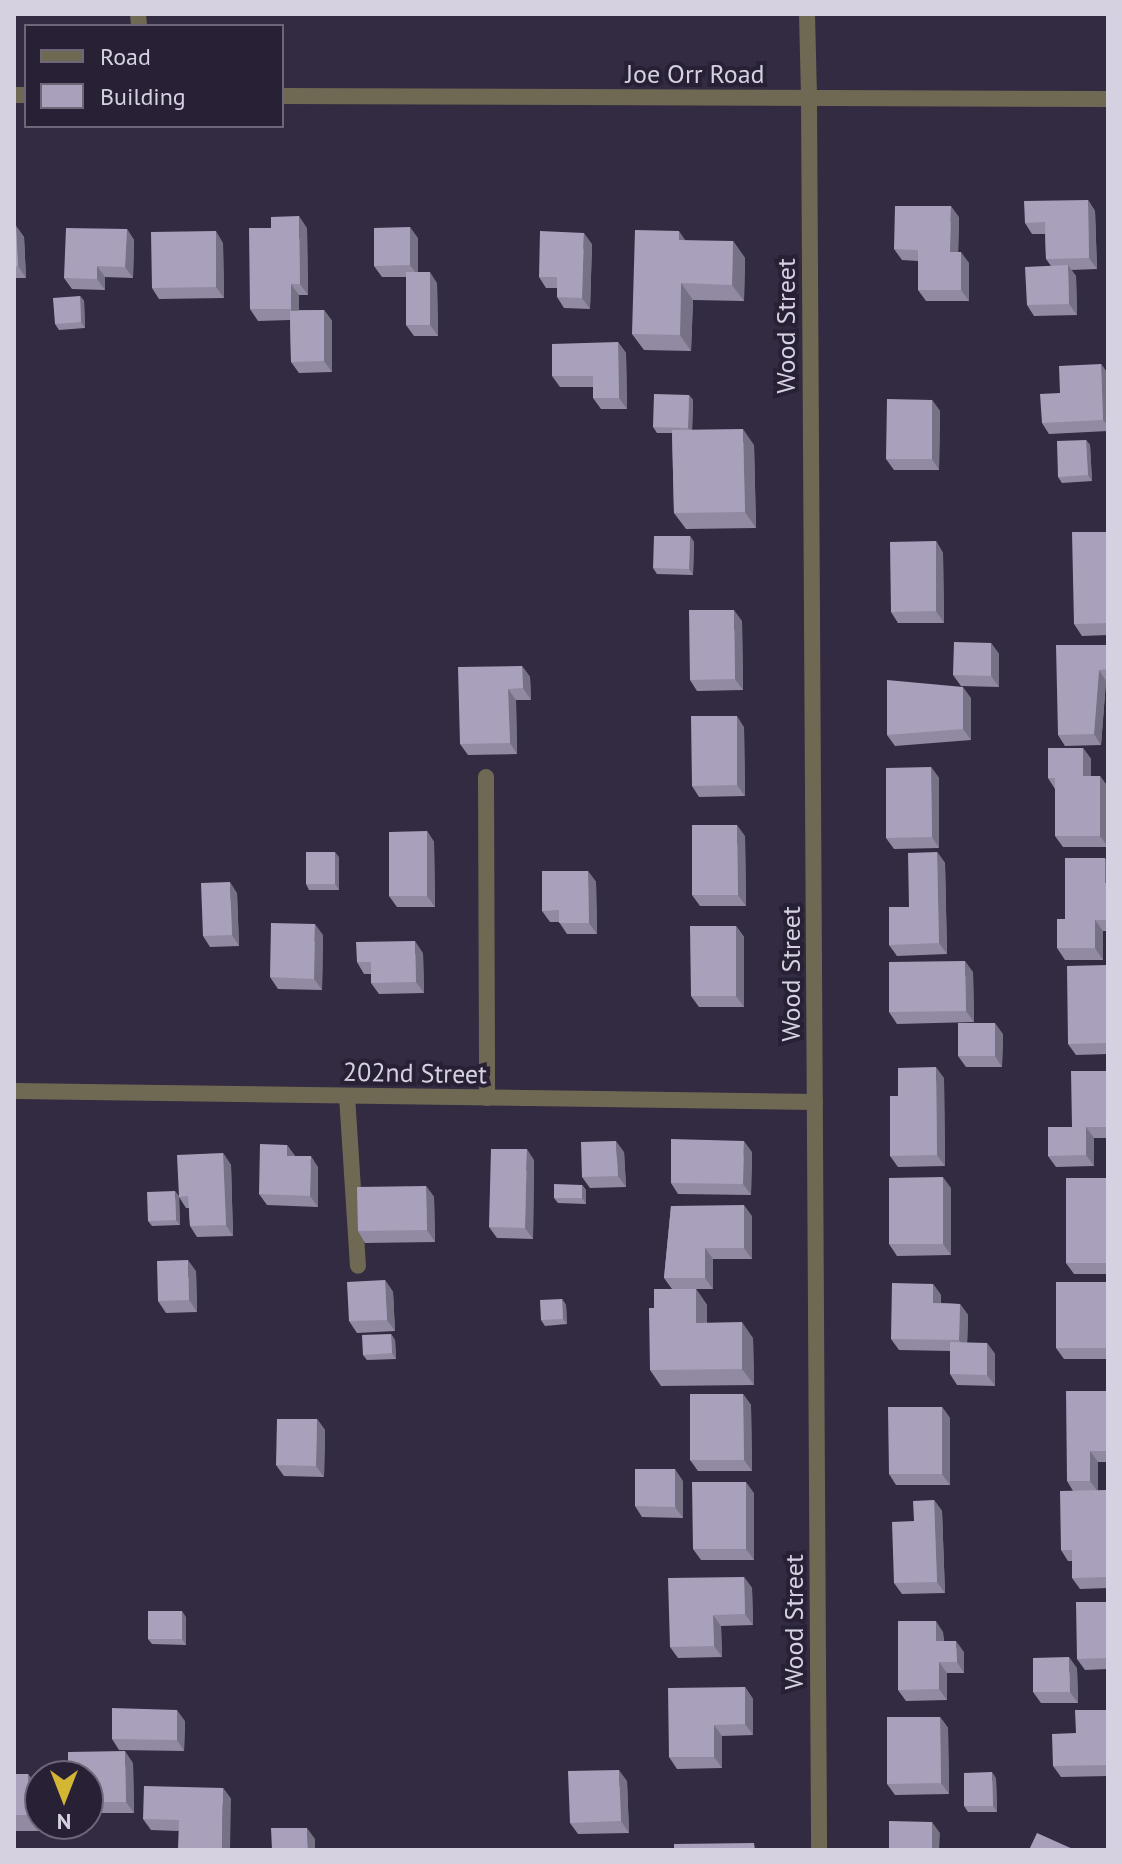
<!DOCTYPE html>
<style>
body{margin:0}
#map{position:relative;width:1122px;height:1864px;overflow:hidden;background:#322b41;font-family:"PT Sans",sans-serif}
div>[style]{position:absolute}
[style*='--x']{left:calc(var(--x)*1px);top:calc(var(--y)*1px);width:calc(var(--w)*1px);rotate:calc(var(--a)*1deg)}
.service>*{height:16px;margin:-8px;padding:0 8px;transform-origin:8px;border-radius:8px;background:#6f6953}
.minor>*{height:16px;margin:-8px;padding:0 8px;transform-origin:8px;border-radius:8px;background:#6f6953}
.tertiary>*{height:16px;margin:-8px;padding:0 8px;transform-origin:8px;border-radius:8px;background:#6f6953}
.wall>*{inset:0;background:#918aa2}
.shaded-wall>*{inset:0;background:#767184}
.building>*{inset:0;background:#a9a1bc}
span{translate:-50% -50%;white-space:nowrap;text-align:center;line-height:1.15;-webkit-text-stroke:8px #282136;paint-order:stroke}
.street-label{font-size:26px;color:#d5d1e0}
.frame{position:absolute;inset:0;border:16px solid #d5d1e0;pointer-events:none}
.legend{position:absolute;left:24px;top:24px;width:260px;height:104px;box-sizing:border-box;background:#282136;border:2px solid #6d677a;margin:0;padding:10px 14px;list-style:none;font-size:24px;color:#d5d1e0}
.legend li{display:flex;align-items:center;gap:16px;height:40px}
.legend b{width:40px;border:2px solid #6d677a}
.north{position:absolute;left:24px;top:1760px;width:80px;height:80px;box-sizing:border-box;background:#282136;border:2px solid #6d677a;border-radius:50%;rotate:180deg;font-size:22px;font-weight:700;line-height:32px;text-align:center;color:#d5d1e0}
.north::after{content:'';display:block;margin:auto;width:28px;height:36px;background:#d4b635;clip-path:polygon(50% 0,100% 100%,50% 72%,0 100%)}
</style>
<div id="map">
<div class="service">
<i style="--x:138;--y:14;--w:12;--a:85"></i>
<i style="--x:807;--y:14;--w:84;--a:88.6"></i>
<i style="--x:486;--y:777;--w:321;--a:89.8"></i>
<i style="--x:347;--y:1096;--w:170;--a:86.3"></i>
</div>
<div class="minor">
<i style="--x:809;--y:98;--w:1752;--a:89.67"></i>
<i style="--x:14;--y:1091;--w:801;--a:0.79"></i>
</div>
<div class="tertiary">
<i style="--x:14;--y:95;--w:12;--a:0"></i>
<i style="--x:282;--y:96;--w:826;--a:0.21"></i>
</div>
<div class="wall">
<i style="clip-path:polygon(1088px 200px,1095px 211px,1097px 269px,1071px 270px,1076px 276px,1077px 315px,1034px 316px,1027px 305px,1051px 266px,1046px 259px,1045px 234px,1032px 234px,1025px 223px)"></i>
<i style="clip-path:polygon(959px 217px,958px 252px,969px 263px,969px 301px,926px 301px,918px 290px,918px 261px,902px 260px,894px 249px)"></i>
<i style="clip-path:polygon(14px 226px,16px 226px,24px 237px,26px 278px,14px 278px)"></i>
<i style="clip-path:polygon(307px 228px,308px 295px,299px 295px,299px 310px,324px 310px,332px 321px,332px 372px,299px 373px,291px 362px,290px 320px,258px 321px,250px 309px)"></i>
<i style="clip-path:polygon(127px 229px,134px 240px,133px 278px,105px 277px,105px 290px,72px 289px,64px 278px)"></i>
<i style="clip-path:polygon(418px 238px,418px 272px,437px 283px,438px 336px,414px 336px,406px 325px,406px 277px,382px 277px,374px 266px)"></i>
<i style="clip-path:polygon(686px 241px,733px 241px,745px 258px,744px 301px,693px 300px,691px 351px,644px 350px,632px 334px)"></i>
<i style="clip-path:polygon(223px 243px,224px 298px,159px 299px,152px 288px)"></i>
<i style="clip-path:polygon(592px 244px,590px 309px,564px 308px,557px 297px,557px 288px,546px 288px,539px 277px)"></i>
<i style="clip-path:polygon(80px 296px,84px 301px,85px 328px,59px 330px,55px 324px)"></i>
<i style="clip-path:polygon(618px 342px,626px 353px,627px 409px,601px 409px,593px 398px,593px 387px,560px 387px,552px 376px)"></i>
<i style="clip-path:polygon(1101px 364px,1108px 374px,1108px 431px,1049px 434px,1042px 423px)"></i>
<i style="clip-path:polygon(689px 395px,693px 400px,692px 430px,754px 445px,756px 528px,686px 529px,674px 513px,672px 433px,657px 433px,653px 427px)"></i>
<i style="clip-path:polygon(932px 400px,940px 411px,939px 470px,894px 470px,886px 459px)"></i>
<i style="clip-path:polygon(1086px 440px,1090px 445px,1092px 481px,1062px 483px,1058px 477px)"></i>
<i style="clip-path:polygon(1108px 532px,1108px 635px,1082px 636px,1074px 624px)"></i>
<i style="clip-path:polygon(690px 536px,694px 542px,693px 575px,657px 574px,653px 568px)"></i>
<i style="clip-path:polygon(936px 541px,943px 553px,944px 623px,898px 623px,891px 612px)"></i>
<i style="clip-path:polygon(742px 621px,743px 690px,697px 691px,690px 680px)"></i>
<i style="clip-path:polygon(991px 643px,999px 654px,999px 687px,961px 686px,953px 675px)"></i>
<i style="clip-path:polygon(1108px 645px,1108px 681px,1106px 681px,1101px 745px,1065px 746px,1058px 735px)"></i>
<i style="clip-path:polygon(522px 666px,530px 677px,531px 700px,516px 700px,517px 754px,468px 755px,460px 744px)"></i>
<i style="clip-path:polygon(971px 698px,971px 740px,895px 746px,887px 735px)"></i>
<i style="clip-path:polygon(744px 727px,745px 796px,699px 797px,692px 786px)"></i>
<i style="clip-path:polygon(1083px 748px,1091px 759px,1091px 776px,1100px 776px,1108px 787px,1108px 847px,1063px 847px,1055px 836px,1055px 789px,1048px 778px)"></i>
<i style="clip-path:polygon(931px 767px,939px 778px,939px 848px,894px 849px,886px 838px)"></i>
<i style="clip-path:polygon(427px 831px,434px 842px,435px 907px,397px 907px,389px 896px)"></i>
<i style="clip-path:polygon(745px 836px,746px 906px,700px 906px,692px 895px)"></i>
<i style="clip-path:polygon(937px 852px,945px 863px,947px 954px,897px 956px,889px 945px)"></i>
<i style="clip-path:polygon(339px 857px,339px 890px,309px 890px,306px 884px)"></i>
<i style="clip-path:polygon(1108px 863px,1108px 931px,1103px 931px,1103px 960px,1065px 960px,1057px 948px,1065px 919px)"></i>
<i style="clip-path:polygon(588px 871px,596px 882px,597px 934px,567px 934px,559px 922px,550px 922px,542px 911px)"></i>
<i style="clip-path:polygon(237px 893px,239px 946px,210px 947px,203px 936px)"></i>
<i style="clip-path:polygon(736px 926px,744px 937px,744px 1007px,699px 1007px,691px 996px)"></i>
<i style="clip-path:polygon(323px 935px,322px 990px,278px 989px,270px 977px)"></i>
<i style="clip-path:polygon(423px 953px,424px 993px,379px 994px,371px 983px,371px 974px,364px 974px,357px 962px)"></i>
<i style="clip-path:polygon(1108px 965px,1108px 1054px,1076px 1055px,1068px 1044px)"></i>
<i style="clip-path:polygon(973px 972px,974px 1022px,897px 1024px,889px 1012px)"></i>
<i style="clip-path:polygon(1003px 1034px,1002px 1067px,966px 1067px,958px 1056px)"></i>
<i style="clip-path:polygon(1108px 1071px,1108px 1138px,1094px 1138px,1094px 1166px,1056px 1167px,1048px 1156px,1072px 1127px)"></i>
<i style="clip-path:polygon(944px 1078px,945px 1166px,898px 1167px,890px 1156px,898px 1096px)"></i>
<i style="clip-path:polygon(287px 1145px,295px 1156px,318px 1167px,318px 1207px,267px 1205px,259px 1194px)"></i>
<i style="clip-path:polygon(624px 1152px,626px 1187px,590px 1188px,582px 1177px)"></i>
<i style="clip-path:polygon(752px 1152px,751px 1195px,678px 1194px,671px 1183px)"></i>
<i style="clip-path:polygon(223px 1153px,231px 1165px,233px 1236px,197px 1237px,190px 1226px,189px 1208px,186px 1208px,179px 1197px,180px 1225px,152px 1226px,148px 1221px,179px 1196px)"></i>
<i style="clip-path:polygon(534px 1160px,533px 1239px,497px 1238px,489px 1227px)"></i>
<i style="clip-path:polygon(1108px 1178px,1108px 1274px,1074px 1274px,1066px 1263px)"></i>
<i style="clip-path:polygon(582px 1185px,586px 1190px,586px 1204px,558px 1203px,554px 1198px)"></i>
<i style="clip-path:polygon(426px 1186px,434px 1197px,435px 1242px,365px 1243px,358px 1231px)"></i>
<i style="clip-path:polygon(951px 1188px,951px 1255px,897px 1256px,889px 1244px)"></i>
<i style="clip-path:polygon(671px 1206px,752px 1216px,752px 1259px,713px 1259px,713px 1289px,696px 1289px,707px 1305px,707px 1323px,753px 1338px,754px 1385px,661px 1386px,650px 1370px,654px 1308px,672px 1289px,664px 1278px)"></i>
<i style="clip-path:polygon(196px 1271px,197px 1312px,166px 1313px,158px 1301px)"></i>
<i style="clip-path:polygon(385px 1280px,393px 1292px,395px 1331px,357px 1333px,349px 1321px)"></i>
<i style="clip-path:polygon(1108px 1282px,1108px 1359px,1064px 1359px,1056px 1348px)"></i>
<i style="clip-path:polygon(933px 1284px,941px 1295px,941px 1303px,960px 1304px,968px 1315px,967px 1343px,987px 1343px,995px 1354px,995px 1386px,957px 1385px,950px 1374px,950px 1351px,899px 1350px,891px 1339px)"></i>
<i style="clip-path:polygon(562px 1299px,566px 1305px,567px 1324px,545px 1326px,541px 1320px)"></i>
<i style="clip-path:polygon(391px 1334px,395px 1340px,396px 1359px,367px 1360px,363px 1355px)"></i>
<i style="clip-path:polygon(1107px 1391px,1108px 1462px,1098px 1462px,1098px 1491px,1108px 1490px,1108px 1588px,1080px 1589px,1072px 1578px,1072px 1561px,1068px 1561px,1061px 1550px,1073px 1491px,1067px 1481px)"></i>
<i style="clip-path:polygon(743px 1394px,751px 1405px,752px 1471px,698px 1471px,690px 1460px)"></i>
<i style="clip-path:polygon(942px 1407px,950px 1418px,950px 1485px,896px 1485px,889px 1474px)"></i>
<i style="clip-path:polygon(317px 1419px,325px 1430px,324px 1477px,284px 1476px,276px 1465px)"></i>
<i style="clip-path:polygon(683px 1481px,683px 1518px,642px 1517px,635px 1506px)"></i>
<i style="clip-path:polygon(754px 1493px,754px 1560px,701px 1560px,693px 1549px)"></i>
<i style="clip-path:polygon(934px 1500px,942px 1511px,945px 1593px,902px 1594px,894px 1583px,914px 1521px)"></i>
<i style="clip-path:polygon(744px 1577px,752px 1588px,753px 1625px,721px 1626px,722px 1657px,678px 1658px,670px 1647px)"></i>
<i style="clip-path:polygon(1108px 1602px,1108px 1669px,1085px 1670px,1077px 1659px)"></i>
<i style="clip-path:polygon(186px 1617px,186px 1645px,152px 1644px,148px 1639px)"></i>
<i style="clip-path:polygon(943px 1632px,944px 1641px,964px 1652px,964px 1673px,947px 1673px,947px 1700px,906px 1701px,898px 1690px)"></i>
<i style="clip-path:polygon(1077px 1668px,1078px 1703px,1041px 1703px,1033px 1692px)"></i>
<i style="clip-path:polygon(745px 1687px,753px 1699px,753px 1735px,722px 1736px,722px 1768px,677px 1769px,669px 1757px)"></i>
<i style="clip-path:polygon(1108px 1710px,1108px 1776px,1061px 1777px,1053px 1766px,1076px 1733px)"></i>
<i style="clip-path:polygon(940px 1717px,948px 1728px,949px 1794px,895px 1795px,887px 1784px)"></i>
<i style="clip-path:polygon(185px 1721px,184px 1751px,119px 1750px,112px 1739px)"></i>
<i style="clip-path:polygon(133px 1763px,134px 1813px,88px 1813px,88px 1776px)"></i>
<i style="clip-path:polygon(14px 1774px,28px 1774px,40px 1791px,40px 1831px,14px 1831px)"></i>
<i style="clip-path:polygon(996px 1778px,997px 1812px,968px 1812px,964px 1806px)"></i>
<i style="clip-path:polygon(627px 1781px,629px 1833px,578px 1834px,570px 1823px)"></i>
<i style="clip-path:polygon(223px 1788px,231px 1799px,178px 1831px,151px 1830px,143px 1819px)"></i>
</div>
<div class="shaded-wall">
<i style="clip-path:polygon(1088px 200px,1095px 211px,1097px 269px,1089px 258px)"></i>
<i style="clip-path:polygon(951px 206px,959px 217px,958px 263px,950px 252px)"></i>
<i style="clip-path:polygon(299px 216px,307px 228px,308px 295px,300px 284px)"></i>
<i style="clip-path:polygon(16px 226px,24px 237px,26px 278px,18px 266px)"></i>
<i style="clip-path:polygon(410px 227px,418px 238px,418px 276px,410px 265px)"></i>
<i style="clip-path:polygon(127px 229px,134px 240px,133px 278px,125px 267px)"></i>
<i style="clip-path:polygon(216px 231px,223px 243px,224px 298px,216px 287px)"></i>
<i style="clip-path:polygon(679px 231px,690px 247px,679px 240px)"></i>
<i style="clip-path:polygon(584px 233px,592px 244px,590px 309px,582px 298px)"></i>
<i style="clip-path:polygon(733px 241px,745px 258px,744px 301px,732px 285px)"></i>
<i style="clip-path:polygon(961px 252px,969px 263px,969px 301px,961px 290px)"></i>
<i style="clip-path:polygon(1068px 265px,1076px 276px,1077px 315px,1069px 304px)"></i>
<i style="clip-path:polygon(97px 266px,105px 277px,105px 290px,97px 279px)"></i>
<i style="clip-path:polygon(430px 272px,437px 283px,438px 336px,430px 325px)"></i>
<i style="clip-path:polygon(681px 283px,693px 300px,691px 351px,680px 335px)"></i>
<i style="clip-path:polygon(291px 284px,299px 295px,299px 320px,291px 309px)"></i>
<i style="clip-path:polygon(80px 296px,84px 301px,85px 328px,81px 322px)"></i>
<i style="clip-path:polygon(324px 310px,332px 321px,332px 372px,324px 361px)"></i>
<i style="clip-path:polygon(618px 342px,626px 353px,627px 409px,619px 398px)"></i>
<i style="clip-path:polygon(1101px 364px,1108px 374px,1108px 426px,1103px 420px)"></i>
<i style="clip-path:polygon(689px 395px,693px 400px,692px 434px,688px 428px)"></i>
<i style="clip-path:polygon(932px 400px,940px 411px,939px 470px,932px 459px)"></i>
<i style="clip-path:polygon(743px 429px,754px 445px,756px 528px,745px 512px)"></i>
<i style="clip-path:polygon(1086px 440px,1090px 445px,1092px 481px,1088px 475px)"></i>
<i style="clip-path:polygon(690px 536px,694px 542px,693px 575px,689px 569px)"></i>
<i style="clip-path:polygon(936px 541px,943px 553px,944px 623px,936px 611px)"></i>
<i style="clip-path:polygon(734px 610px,742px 621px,743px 690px,735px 679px)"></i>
<i style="clip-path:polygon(991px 643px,999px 654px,999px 687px,991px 676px)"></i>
<i style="clip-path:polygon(522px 666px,530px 677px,531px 700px,523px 688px)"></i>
<i style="clip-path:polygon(1099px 670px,1106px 681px,1101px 745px,1094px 734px)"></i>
<i style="clip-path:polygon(963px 687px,971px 698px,971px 740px,963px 729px)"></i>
<i style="clip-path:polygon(508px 689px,516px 700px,517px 754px,510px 743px)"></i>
<i style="clip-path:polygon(737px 716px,744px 727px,745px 796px,737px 785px)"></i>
<i style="clip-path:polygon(1083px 748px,1091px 759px,1091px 787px,1083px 776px)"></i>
<i style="clip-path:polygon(931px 767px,939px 778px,939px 848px,932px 837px)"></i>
<i style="clip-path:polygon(1100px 776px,1108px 787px,1108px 847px,1100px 836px)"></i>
<i style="clip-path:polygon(737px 825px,745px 836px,746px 906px,738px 895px)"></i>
<i style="clip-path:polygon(427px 831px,434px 842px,435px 907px,427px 896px)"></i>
<i style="clip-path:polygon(335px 852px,339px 857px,339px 890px,335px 884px)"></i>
<i style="clip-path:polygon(937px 852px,945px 863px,947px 954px,939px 943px)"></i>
<i style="clip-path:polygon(1105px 858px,1108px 863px,1108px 887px,1105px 883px)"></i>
<i style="clip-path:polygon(588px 871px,596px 882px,597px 934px,589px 923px)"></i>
<i style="clip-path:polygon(230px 882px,237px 893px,239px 946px,232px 935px)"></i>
<i style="clip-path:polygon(1095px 920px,1103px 931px,1103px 960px,1095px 948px)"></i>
<i style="clip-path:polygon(315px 924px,323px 935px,322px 990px,314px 979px)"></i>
<i style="clip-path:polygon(736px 926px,744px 937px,744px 1007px,736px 996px)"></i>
<i style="clip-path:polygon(415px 941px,423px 953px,424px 993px,416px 982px)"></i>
<i style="clip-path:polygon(965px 961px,973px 972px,974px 1022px,966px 1011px)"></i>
<i style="clip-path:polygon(995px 1023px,1003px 1034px,1002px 1067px,995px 1056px)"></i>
<i style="clip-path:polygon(936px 1067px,944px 1078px,945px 1166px,937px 1155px)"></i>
<i style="clip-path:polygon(1086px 1127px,1094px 1138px,1094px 1166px,1086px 1155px)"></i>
<i style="clip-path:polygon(616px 1141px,624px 1152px,626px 1187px,618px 1176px)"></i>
<i style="clip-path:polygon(744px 1141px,752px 1152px,751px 1195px,743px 1184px)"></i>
<i style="clip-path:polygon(287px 1145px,295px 1156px,287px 1156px)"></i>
<i style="clip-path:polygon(527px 1149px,534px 1160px,533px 1239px,525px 1228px)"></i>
<i style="clip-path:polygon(223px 1153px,231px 1165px,233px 1236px,226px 1225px)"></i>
<i style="clip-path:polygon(311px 1156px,318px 1167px,318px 1207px,310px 1196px)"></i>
<i style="clip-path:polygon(943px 1177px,951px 1188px,951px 1255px,943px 1244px)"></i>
<i style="clip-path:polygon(582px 1185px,586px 1190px,586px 1204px,582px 1198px)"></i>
<i style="clip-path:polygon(426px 1186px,434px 1197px,435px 1242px,427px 1230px)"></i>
<i style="clip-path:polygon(175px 1191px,179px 1196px,180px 1225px,176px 1220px)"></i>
<i style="clip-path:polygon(744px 1205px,752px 1216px,752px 1259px,744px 1248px)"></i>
<i style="clip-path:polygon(705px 1248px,713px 1259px,713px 1289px,705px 1278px)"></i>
<i style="clip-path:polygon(188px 1260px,196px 1271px,197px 1312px,189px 1300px)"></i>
<i style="clip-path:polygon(385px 1280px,393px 1292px,395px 1331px,387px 1320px)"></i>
<i style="clip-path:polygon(933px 1284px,941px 1295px,940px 1314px,933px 1303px)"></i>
<i style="clip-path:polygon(696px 1289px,707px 1305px,707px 1339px,696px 1323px)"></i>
<i style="clip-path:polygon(562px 1299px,566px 1305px,567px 1324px,563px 1319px)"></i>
<i style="clip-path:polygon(960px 1304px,968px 1315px,967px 1351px,959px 1340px)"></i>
<i style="clip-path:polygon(742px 1322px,753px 1338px,754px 1385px,742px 1369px)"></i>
<i style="clip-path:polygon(391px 1334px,395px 1340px,396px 1359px,392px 1353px)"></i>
<i style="clip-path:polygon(987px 1343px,995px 1354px,995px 1386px,987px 1375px)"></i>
<i style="clip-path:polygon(743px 1394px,751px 1405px,752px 1471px,744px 1460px)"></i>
<i style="clip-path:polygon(942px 1407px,950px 1418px,950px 1485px,942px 1474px)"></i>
<i style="clip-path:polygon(317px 1419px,325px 1430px,324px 1477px,316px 1466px)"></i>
<i style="clip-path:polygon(1090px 1451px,1098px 1462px,1098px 1492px,1090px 1481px)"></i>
<i style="clip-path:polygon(675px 1469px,683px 1481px,683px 1518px,675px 1507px)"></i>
<i style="clip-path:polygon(746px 1482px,754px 1493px,754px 1560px,746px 1549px)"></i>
<i style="clip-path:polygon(934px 1500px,942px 1511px,945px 1593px,937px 1582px)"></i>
<i style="clip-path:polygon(744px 1577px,752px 1588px,753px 1625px,745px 1614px)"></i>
<i style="clip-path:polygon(182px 1611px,186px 1617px,186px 1645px,182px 1639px)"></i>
<i style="clip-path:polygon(713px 1615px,721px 1626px,722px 1657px,714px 1646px)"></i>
<i style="clip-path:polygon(936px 1621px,943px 1632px,944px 1652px,936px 1641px)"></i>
<i style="clip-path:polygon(956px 1641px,964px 1652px,964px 1673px,957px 1662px)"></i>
<i style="clip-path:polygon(1069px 1657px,1077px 1668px,1078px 1703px,1070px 1692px)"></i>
<i style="clip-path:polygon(939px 1662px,947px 1673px,947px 1700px,939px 1689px)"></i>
<i style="clip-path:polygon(745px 1687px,753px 1699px,753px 1735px,745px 1724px)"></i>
<i style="clip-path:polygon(177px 1710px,185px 1721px,184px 1751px,177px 1740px)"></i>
<i style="clip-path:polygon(940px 1717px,948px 1728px,949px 1794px,941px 1783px)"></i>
<i style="clip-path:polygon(714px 1725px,722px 1736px,722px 1768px,714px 1757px)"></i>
<i style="clip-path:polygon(125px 1751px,133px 1763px,134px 1813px,126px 1802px)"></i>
<i style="clip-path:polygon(619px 1770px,627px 1781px,629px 1833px,621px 1821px)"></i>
<i style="clip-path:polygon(992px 1772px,996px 1778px,997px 1812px,993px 1806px)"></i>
<i style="clip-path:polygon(28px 1774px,40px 1791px,40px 1831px,29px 1815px)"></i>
<i style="clip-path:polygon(223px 1788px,231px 1799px,230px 1850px,222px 1850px)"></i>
<i style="clip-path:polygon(932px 1822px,940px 1833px,939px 1850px,932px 1850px)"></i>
<i style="clip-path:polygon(307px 1828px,315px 1839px,315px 1850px,308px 1850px)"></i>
</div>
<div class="building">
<i style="clip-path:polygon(1088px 200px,1089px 258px,1046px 259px,1045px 222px,1025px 223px,1024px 201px)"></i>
<i style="clip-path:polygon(895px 206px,951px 206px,950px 252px,961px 252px,961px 290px,918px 290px,918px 250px,894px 249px)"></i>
<i style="clip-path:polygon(299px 216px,300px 284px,291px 284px,291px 309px,250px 309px,249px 228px,271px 228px,271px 217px)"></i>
<i style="clip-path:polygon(14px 226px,16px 226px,18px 266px,14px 267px)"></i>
<i style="clip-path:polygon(410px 227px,410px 265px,374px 266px,374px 228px)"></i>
<i style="clip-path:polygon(66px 228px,127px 229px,125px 267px,97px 266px,97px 279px,64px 278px)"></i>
<i style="clip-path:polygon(635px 230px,679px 231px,679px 240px,733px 241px,732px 285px,681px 283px,680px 335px,632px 334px)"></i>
<i style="clip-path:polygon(216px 231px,216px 287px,152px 288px,151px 232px)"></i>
<i style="clip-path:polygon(540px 231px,584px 233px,582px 298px,557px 297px,557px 277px,539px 277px)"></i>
<i style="clip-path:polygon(1068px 265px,1069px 304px,1027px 305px,1025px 267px)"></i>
<i style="clip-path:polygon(406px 272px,430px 272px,430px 325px,406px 325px)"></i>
<i style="clip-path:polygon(80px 296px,81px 322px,55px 324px,53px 298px)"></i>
<i style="clip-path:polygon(324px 310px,324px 361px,291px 362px,290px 311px)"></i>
<i style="clip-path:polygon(618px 342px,619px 398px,593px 398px,593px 376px,552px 376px,552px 344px)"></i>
<i style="clip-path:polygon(1101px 364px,1103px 420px,1042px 423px,1040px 394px,1060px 393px,1059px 366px)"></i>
<i style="clip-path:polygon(654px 394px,689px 395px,688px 428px,653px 427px)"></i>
<i style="clip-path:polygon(887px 399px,932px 400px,932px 459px,886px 459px)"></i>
<i style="clip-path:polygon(743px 429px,745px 512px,674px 513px,672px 430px)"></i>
<i style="clip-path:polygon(1086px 440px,1088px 475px,1058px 477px,1057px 441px)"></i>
<i style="clip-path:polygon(1072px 532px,1108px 532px,1108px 623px,1074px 624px)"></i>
<i style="clip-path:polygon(654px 536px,690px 536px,689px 569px,653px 568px)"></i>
<i style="clip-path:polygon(936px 541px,936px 611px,891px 612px,890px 542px)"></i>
<i style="clip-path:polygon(689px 610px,734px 610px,735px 679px,690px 680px)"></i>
<i style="clip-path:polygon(954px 642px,991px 643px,991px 676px,953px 675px)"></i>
<i style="clip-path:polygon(1056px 645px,1108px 645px,1108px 669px,1099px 670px,1094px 734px,1058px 735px)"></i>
<i style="clip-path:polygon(522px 666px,523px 688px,508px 689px,510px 743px,460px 744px,458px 667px)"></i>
<i style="clip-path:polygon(887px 680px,963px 687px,963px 729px,887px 735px)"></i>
<i style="clip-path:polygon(691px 716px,737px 716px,737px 785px,692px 786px)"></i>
<i style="clip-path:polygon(1048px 748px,1083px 748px,1083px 776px,1100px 776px,1100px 836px,1055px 836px,1055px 778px,1048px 778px)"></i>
<i style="clip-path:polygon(931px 767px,932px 837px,886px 838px,886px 768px)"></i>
<i style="clip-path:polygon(692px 825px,737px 825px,738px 895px,692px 895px)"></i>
<i style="clip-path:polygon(427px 831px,427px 896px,389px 896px,389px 832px)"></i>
<i style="clip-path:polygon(306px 852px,335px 852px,335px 884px,306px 884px)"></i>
<i style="clip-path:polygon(937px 852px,939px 943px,889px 945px,889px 907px,909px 907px,908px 853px)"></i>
<i style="clip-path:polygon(1065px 858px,1105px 858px,1105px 883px,1108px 883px,1108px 920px,1095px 920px,1095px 948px,1057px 948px,1057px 919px,1065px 919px)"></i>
<i style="clip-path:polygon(542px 871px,588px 871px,589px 923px,559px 923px,559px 910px,542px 911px)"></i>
<i style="clip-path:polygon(230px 882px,232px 935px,203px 936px,201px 883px)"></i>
<i style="clip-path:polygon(271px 923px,315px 924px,314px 979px,270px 977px)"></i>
<i style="clip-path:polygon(690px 926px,736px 926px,736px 996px,691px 996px)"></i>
<i style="clip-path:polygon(415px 941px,416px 982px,371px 983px,371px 962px,357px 962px,356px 942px)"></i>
<i style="clip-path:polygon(965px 961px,966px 1011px,889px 1012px,889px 962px)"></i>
<i style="clip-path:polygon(1108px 965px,1108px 1043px,1068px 1044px,1067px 966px)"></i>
<i style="clip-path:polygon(958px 1023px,995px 1023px,995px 1056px,958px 1056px)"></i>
<i style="clip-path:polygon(936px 1067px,937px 1155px,890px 1156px,890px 1096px,898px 1096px,898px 1068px)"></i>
<i style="clip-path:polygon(1071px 1071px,1108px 1071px,1108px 1127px,1086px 1127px,1086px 1155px,1048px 1156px,1048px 1127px,1072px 1127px)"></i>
<i style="clip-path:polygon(671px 1139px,744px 1141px,743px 1184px,671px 1183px)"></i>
<i style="clip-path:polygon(616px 1141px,618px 1176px,582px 1177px,581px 1142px)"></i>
<i style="clip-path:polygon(260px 1144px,287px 1145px,287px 1156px,311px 1156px,310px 1196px,259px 1194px)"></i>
<i style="clip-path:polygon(491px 1149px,527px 1149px,525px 1228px,489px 1227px)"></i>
<i style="clip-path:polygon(223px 1153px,226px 1225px,190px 1226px,188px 1196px,179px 1197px,177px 1155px)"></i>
<i style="clip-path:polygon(943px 1177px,943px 1244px,889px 1244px,889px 1178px)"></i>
<i style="clip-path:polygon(1066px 1178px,1108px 1178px,1108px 1263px,1066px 1263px)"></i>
<i style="clip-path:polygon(554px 1184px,582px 1185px,582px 1198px,554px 1198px)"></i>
<i style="clip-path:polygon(426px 1186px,427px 1230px,358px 1231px,357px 1187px)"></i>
<i style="clip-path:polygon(175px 1191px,176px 1220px,148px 1221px,147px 1192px)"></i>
<i style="clip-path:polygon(744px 1205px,744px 1248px,705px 1248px,705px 1278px,664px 1278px,671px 1206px)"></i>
<i style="clip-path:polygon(188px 1260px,189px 1300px,158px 1301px,157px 1261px)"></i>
<i style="clip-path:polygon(385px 1280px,387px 1320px,349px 1321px,347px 1282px)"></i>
<i style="clip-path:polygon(1056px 1282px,1108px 1282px,1108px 1348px,1056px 1348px)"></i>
<i style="clip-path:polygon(892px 1283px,933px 1284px,933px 1303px,960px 1304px,959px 1340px,891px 1339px)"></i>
<i style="clip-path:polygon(654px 1289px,696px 1289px,696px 1323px,742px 1322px,742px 1369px,650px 1370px,649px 1308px,654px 1308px)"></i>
<i style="clip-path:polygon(562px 1299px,563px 1319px,541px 1320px,540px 1300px)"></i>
<i style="clip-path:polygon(391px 1334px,392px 1353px,363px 1355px,362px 1335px)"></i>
<i style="clip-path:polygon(950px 1342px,987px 1343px,987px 1375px,950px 1374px)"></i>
<i style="clip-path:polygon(1066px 1391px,1107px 1391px,1108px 1451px,1090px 1451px,1090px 1481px,1067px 1481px)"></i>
<i style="clip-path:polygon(690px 1394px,743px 1394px,744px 1460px,690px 1460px)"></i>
<i style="clip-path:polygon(888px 1407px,942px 1407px,942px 1474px,889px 1474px)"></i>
<i style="clip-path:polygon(277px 1419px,317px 1419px,316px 1466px,276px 1465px)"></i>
<i style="clip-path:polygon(635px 1469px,675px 1469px,675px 1507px,635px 1506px)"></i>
<i style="clip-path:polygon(692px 1482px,746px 1482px,746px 1549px,693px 1549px)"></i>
<i style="clip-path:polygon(1108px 1490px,1108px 1577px,1072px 1578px,1072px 1550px,1061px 1550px,1060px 1491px)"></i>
<i style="clip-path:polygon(934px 1500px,937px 1582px,894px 1583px,892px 1522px,914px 1521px,913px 1501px)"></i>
<i style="clip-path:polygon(744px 1577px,745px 1614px,713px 1615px,714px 1646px,670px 1647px,668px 1578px)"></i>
<i style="clip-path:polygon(1076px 1602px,1108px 1602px,1108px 1658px,1077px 1659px)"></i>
<i style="clip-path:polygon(148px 1611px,182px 1611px,182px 1639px,148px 1639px)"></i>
<i style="clip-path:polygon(898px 1621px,936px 1621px,936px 1641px,956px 1641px,957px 1662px,939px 1662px,939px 1689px,898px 1690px)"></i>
<i style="clip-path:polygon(1069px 1657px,1070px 1692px,1033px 1692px,1033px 1658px)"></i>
<i style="clip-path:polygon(745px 1687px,745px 1724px,714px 1725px,714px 1757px,669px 1757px,668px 1688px)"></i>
<i style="clip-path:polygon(112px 1708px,177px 1710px,177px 1740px,112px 1739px)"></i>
<i style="clip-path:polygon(1075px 1710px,1108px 1710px,1108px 1765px,1053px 1766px,1052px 1734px,1076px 1733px)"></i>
<i style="clip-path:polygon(887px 1717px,940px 1717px,941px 1783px,887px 1784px)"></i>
<i style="clip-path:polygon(125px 1751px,126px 1802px,88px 1802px,88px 1776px,68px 1776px,68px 1752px)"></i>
<i style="clip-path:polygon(619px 1770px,621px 1821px,570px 1823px,568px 1771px)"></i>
<i style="clip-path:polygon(992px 1772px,993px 1806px,964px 1806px,964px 1773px)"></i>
<i style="clip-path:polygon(14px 1774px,28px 1774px,29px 1815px,14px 1815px)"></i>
<i style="clip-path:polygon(144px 1786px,223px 1788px,222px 1850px,178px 1849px,179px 1820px,143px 1819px)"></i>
<i style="clip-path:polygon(889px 1821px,932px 1822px,932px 1850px,889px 1850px)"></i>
<i style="clip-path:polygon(271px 1828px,307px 1828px,308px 1850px,272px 1850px)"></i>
<i style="clip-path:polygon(1037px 1833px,1075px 1850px,1029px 1850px)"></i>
<i style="clip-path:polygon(754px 1843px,755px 1850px,674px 1850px,674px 1844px)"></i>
</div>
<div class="street-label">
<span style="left:695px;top:74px">Joe Orr Road</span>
<span style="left:786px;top:326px;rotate:-90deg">Wood Street</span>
<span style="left:791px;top:974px;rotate:-90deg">Wood Street</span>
<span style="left:415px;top:1073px;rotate:1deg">202nd Street</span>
<span style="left:794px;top:1622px;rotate:-90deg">Wood Street</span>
</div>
<div class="frame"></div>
<ul class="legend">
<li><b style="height:10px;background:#6f6953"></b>Road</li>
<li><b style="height:22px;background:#a9a1bc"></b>Building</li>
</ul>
<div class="north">N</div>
</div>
